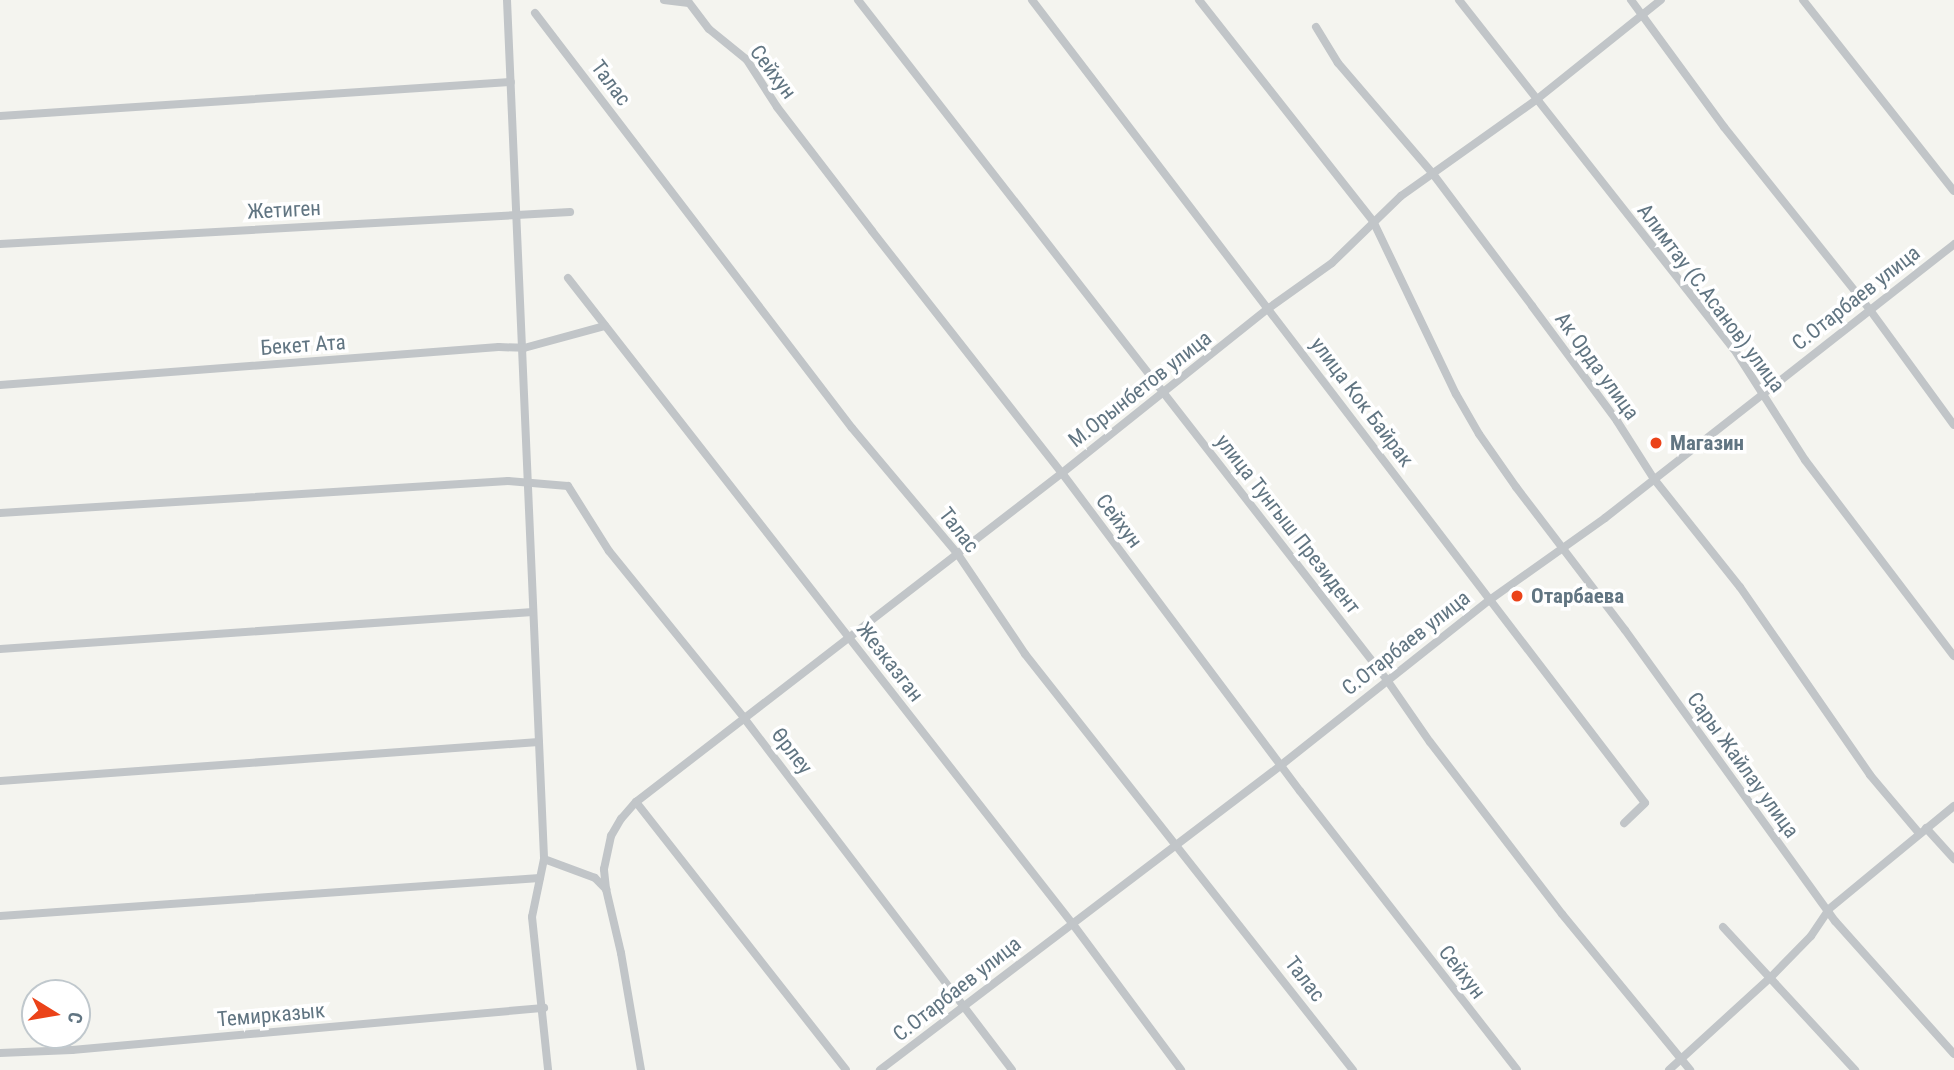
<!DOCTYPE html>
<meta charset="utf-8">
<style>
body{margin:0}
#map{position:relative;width:1954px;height:1070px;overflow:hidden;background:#f4f4ef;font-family:"Roboto Condensed",sans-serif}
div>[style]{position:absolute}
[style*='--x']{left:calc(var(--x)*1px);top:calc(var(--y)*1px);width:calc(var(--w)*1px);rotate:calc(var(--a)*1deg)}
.street>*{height:8px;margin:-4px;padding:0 4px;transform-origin:4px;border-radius:4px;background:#c1c5c8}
.dots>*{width:19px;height:19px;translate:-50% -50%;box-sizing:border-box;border:4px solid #fff;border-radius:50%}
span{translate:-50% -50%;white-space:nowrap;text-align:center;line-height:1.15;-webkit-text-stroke:7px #fff;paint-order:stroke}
.street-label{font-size:21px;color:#617582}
.poi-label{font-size:21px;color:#617582;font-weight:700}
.left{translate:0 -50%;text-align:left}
.north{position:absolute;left:21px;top:979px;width:70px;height:70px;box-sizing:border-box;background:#fff;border:2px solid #c0c8cd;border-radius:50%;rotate:101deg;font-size:19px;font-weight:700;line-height:28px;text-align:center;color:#617582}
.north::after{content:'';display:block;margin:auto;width:24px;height:32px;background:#eb4319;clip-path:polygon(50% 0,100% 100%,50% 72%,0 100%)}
</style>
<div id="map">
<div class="street">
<i style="--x:507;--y:0;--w:860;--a:87.53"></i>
<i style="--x:544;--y:859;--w:59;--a:101.7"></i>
<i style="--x:532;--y:917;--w:154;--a:84"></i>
<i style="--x:664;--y:0;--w:25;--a:7"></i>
<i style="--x:687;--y:0;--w:36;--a:53"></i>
<i style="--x:709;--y:29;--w:49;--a:39.2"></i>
<i style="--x:747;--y:60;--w:56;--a:57.4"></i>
<i style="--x:777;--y:107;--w:156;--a:52.5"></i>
<i style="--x:872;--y:231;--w:308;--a:51.9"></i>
<i style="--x:1062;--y:473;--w:397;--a:53.2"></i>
<i style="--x:1300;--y:791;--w:353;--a:52.1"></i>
<i style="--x:858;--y:0;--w:862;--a:52.12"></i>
<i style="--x:1387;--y:680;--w:75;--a:55.3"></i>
<i style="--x:1430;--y:742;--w:217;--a:52.5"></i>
<i style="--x:1562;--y:914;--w:202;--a:50.6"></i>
<i style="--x:1032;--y:0;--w:1010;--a:52.64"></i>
<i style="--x:1645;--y:803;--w:29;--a:136"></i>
<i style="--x:1199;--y:0;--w:281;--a:51.8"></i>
<i style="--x:1373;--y:221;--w:192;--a:64.4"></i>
<i style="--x:1456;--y:394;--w:46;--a:60.1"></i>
<i style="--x:1479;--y:434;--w:65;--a:55.1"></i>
<i style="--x:1516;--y:487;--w:180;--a:52.7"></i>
<i style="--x:1625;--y:630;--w:359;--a:54.2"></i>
<i style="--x:1835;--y:921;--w:178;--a:48.2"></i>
<i style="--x:1459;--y:0;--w:444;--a:51.8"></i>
<i style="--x:1734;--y:349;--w:132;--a:57.4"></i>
<i style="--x:1805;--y:460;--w:246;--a:52.8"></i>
<i style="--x:1631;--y:0;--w:157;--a:53.8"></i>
<i style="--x:1724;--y:127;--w:234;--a:51.4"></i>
<i style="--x:1870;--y:310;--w:142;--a:53.9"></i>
<i style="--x:1803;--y:0;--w:243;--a:51.7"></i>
<i style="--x:535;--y:13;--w:522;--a:52.63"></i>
<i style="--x:852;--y:428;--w:163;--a:50"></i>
<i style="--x:957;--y:553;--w:122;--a:56"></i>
<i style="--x:1025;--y:654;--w:530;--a:51.75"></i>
<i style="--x:1316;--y:27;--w:42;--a:58.6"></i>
<i style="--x:1338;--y:63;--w:146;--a:49.4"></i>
<i style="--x:1433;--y:174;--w:165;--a:53.1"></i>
<i style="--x:1532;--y:306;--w:143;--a:53.5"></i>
<i style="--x:1617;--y:421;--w:69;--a:57.5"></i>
<i style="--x:1654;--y:479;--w:138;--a:51.5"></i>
<i style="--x:1740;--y:587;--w:229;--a:55.3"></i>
<i style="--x:1870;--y:775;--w:76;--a:49.8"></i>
<i style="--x:0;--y:116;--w:512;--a:-3.81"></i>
<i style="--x:0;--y:244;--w:571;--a:-3.21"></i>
<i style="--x:568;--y:278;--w:819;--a:52"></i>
<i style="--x:1072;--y:923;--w:183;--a:53.4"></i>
<i style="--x:0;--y:385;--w:500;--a:-4.35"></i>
<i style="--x:499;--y:347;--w:25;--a:2"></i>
<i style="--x:524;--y:348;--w:84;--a:-15.2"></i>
<i style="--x:0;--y:513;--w:509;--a:-3.6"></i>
<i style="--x:508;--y:481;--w:60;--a:4.8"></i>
<i style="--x:568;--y:486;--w:77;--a:57.8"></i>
<i style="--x:609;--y:551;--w:215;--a:51"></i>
<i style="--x:744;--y:718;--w:442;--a:52.7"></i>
<i style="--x:0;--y:649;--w:534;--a:-3.97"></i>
<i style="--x:0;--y:781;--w:540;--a:-4.14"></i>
<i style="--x:636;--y:802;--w:340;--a:51.9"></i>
<i style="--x:1926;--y:828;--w:42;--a:47.9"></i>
<i style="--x:544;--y:859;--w:54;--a:20.4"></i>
<i style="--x:595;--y:878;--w:16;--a:45"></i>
<i style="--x:606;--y:889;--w:66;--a:76.8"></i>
<i style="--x:621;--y:953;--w:119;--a:80.3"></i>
<i style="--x:606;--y:889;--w:20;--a:-96"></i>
<i style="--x:604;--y:869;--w:34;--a:-78"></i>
<i style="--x:611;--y:836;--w:20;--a:-60"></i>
<i style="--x:621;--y:819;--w:23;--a:-49"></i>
<i style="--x:636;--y:802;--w:538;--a:-37.68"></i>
<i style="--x:1062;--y:473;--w:265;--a:-38.6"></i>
<i style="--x:1269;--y:308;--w:77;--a:-35.5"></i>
<i style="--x:1332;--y:263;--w:96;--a:-44.2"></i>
<i style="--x:1401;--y:196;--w:166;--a:-35.4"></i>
<i style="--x:1536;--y:100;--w:160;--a:-38.7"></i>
<i style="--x:0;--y:916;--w:541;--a:-4.03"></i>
<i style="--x:1723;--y:927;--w:195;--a:47.3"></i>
<i style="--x:0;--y:1053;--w:72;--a:-2.4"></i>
<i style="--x:72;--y:1050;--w:474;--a:-5.1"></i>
<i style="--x:880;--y:1070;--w:502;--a:-37.23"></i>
<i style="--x:1280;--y:766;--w:269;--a:-38.4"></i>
<i style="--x:1491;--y:599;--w:140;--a:-35.4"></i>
<i style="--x:1605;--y:518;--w:444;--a:-38.1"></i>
<i style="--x:1669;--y:1070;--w:138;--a:-42.4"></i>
<i style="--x:1771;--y:977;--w:57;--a:-45.7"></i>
<i style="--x:1811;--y:936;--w:32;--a:-56"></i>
<i style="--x:1829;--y:909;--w:162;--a:-39.5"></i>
</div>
<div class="dots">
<i style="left:1656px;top:443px;background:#eb4319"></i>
<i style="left:1517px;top:596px;background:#eb4319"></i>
</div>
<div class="street-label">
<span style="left:773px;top:72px;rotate:53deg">Сейхун</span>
<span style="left:611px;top:83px;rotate:53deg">Талас</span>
<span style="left:284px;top:210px;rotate:-3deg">Жетиген</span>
<span style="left:1711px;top:298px;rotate:53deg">Алимтау (С.Асанов) улица</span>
<span style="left:1856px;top:298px;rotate:-38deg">С.Отарбаев улица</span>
<span style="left:303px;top:345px;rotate:-4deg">Бекет Ата</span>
<span style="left:1597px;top:366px;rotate:54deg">Ак Орда улица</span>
<span style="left:1140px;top:389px;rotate:-38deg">М.Орынбетов улица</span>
<span style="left:1362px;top:402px;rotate:53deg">улица Кок Байрак</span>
<span style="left:1119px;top:521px;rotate:53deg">Сейхун</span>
<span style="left:1288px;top:524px;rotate:52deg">улица Тунгыш Президент</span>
<span style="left:959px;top:530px;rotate:52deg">Талас</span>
<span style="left:1406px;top:643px;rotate:-38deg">С.Отарбаев улица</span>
<span style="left:890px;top:662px;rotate:52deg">Жезказган</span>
<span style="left:792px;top:751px;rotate:52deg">Өрлеу</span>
<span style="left:1743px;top:765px;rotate:54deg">Сары Жайлау улица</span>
<span style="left:1462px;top:972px;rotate:52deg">Сейхун</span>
<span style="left:1305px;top:979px;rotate:52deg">Талас</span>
<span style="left:957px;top:989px;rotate:-38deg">С.Отарбаев улица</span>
<span style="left:271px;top:1015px;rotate:-5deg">Темирказык</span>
</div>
<div class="poi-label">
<span class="left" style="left:1670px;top:443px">Магазин</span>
<span class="left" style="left:1531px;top:596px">Отарбаева</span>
</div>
<div class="north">С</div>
</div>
